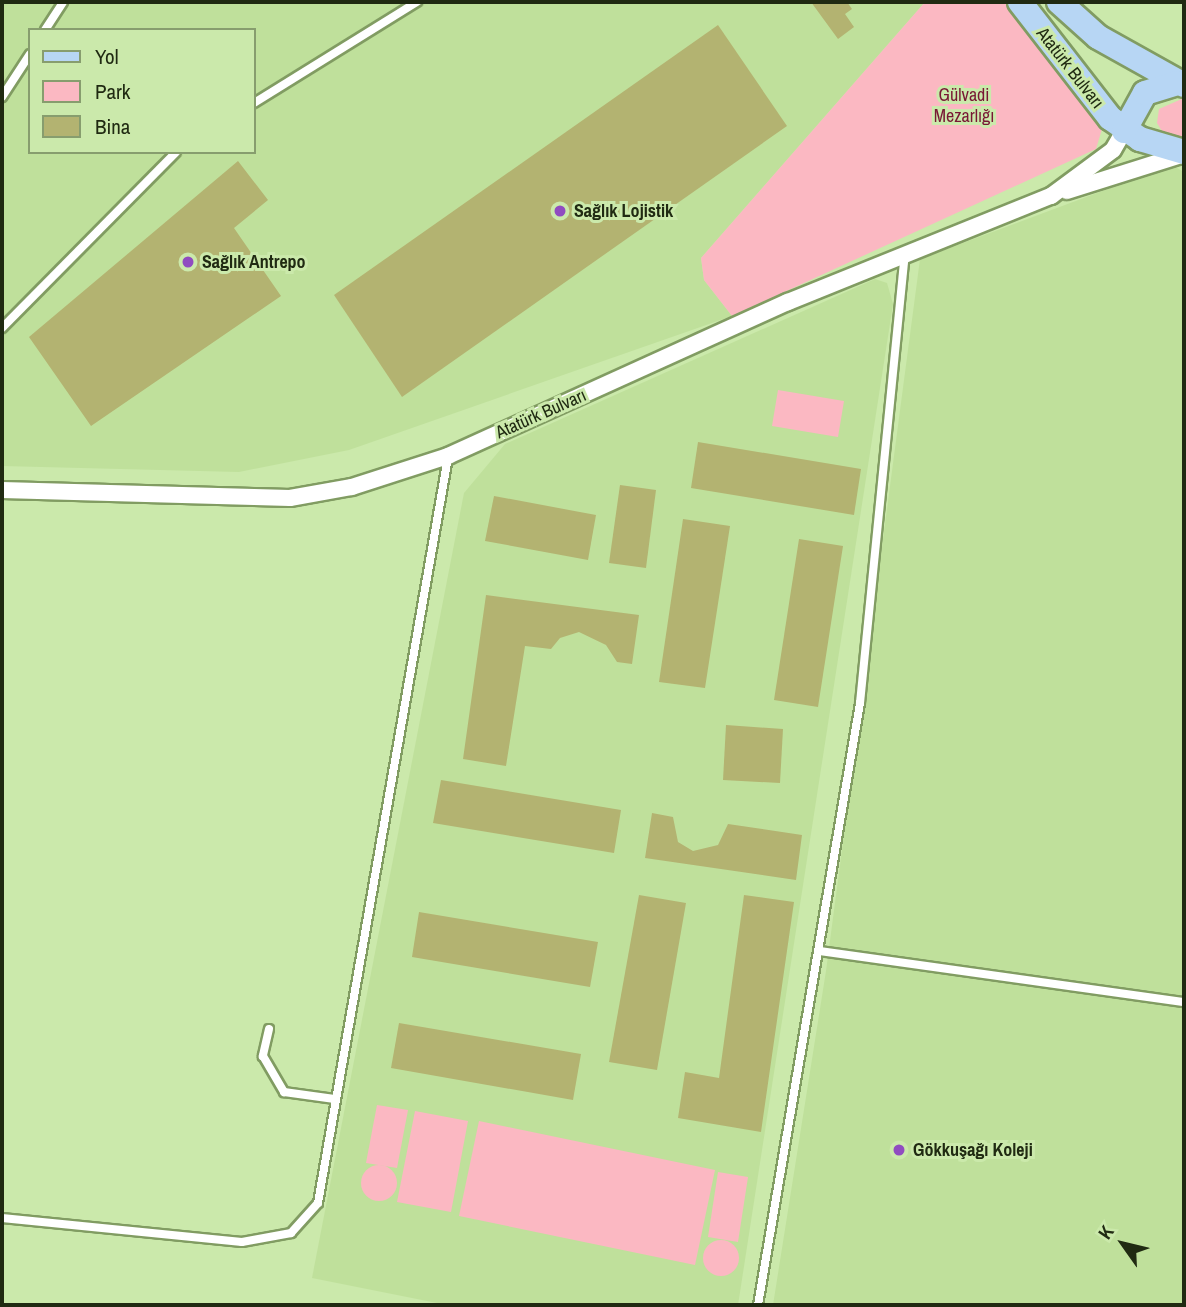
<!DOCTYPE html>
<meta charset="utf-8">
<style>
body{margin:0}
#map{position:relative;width:1186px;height:1307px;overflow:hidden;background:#cbe9ab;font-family:"Archivo Narrow",sans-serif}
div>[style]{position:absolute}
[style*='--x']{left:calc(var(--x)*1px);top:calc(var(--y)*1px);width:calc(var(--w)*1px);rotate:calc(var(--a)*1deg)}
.built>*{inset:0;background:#bfe09b}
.green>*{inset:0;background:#fbb8c2}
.round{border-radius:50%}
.building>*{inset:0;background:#b3b371}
.roads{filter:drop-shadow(2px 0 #819c62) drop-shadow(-2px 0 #819c62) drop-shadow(0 2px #819c62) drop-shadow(0 -2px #819c62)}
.lane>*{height:8px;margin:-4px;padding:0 4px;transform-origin:4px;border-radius:4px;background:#fff}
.street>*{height:16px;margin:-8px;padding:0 8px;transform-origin:8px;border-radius:8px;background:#fff}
.primary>*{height:24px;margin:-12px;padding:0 12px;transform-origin:12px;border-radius:12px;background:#b7d6f4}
.dots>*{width:19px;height:19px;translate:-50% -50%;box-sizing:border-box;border:4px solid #cbe9ab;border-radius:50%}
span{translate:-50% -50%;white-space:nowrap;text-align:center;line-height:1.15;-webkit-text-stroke:6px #cbe9ab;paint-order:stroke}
.street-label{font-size:18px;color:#202a12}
.park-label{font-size:18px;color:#781734}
.poi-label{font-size:18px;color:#202a12;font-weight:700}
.left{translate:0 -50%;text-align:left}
.frame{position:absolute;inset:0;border:4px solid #202a12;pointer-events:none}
.legend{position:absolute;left:28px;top:28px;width:228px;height:126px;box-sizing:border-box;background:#cbe9ab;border:2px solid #879d6e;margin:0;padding:9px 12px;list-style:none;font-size:21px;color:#202a12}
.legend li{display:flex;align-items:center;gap:14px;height:35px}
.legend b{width:35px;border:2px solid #879d6e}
.north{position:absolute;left:1088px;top:1209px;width:70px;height:70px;-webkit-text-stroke:5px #cbe9ab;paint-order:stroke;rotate:304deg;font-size:19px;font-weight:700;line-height:28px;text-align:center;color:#202a12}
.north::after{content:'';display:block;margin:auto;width:24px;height:32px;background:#202a12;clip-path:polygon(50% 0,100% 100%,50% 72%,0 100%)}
</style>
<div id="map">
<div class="built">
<i style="clip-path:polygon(evenodd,2px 2px,925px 2px,701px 258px,704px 280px,732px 316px,349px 450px,239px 472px,2px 466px,2px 2px,30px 30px,254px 30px,254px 152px,30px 152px,30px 30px)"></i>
<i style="clip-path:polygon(1172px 165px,1184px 172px,1184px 1305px,773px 1305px,826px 971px,920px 259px)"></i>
<i style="clip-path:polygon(875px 279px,887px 283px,893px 304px,738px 1305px,447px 1305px,312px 1278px,464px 493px,505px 444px)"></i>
</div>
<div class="green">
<i style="clip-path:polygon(925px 2px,1006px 2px,1096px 118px,1102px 129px,1096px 149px,732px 316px,704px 280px,701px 258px)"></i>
<i style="clip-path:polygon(1184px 98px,1184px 140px,1165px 136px,1157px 123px,1159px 109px)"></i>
<i style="clip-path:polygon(778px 390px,844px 401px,838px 437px,772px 426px)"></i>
<i style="clip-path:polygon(377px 1105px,408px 1110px,397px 1168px,366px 1163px)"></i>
<i style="clip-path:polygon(415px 1111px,468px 1121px,451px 1212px,397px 1202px)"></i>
<i style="clip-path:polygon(479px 1121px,715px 1170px,695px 1265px,459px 1216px)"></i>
<i class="round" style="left:361px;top:1165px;width:36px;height:36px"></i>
<i style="clip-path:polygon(718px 1172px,748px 1177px,738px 1242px,708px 1237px)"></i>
<i class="round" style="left:703px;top:1240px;width:36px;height:36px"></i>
</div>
<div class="building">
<i style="clip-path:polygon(811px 2px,847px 2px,852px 9px,845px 14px,854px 27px,838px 39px)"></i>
<i style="clip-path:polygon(718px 25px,787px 126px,402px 397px,334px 295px)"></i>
<i style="clip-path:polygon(238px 161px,268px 200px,234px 228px,281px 296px,91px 426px,29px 337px)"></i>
<i style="clip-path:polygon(698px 442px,861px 469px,854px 515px,691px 488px)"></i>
<i style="clip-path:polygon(620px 485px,656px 490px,646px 568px,609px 563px)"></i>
<i style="clip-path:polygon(494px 496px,596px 515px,588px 560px,485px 541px)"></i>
<i style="clip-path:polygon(683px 519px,730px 526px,705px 688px,659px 682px)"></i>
<i style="clip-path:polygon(799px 539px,843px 546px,818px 707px,774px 700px)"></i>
<i style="clip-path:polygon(486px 595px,639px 615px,632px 664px,617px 662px,606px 645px,579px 632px,560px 638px,551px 649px,525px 646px,506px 766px,463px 759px)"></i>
<i style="clip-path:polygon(726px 725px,783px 729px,780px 783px,723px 780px)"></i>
<i style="clip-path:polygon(441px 780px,621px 810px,614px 853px,433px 823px)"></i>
<i style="clip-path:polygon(652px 813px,673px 817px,678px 842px,693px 851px,718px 845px,728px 824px,802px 835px,796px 880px,645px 858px)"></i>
<i style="clip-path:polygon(639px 895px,686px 903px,657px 1070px,609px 1062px)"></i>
<i style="clip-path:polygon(744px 895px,794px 902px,761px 1132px,678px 1118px,685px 1072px,719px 1078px)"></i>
<i style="clip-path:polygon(419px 912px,598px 942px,590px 987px,412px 957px)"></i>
<i style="clip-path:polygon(399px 1023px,581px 1054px,573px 1100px,391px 1068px)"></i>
</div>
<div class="roads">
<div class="lane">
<i style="--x:45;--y:30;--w:33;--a:-57"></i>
<i style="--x:2;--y:97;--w:51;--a:-56.9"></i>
<i style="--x:254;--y:103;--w:192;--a:-31.8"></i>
<i style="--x:2;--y:328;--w:247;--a:-45.3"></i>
<i style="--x:820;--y:951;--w:368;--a:8"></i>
<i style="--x:269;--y:1029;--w:28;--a:103"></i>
<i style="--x:263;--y:1056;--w:42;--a:59.7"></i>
<i style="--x:284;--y:1092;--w:51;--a:7.8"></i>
<i style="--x:2;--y:1218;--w:241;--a:5.7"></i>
<i style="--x:242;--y:1242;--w:50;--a:-10.4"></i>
<i style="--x:291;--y:1233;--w:40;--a:-48"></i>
<i style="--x:318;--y:1203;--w:757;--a:-80.11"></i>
<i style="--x:758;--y:1305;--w:611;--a:-80.38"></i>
<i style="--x:860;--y:703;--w:450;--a:-84.3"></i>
</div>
<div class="street">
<i style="--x:1067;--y:191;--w:123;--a:-17.5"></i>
<i style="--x:2;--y:490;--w:288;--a:1.6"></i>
<i style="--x:290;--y:498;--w:63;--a:-10.1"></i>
<i style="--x:352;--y:487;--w:101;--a:-17.9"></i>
<i style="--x:448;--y:456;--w:373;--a:-24.4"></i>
<i style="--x:788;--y:302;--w:284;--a:-22"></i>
<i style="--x:1051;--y:196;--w:77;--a:-36.6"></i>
<i style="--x:1113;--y:150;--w:22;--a:-60"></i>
</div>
<div class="primary">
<i style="--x:1020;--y:2;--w:147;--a:52.2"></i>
<i style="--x:1110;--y:118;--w:37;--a:35"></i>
<i style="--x:1140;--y:139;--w:46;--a:16.5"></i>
<i style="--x:1059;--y:2;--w:52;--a:41.9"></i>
<i style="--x:1098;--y:37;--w:98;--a:29.2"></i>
<i style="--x:1124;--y:131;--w:43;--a:-61.1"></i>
<i style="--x:1145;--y:93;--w:34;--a:-17"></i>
</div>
</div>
<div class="dots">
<i style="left:560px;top:211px;background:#904cc0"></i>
<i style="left:188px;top:262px;background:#904cc0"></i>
<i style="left:899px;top:1150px;background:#904cc0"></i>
</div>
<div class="street-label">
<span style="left:1070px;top:68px;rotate:52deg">Atatürk Bulvarı</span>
<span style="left:541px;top:414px;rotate:-24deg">Atatürk Bulvarı</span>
</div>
<div class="park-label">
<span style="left:964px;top:106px">Gülvadi<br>Mezarlığı</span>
</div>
<div class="poi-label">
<span class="left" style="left:574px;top:211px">Sağlık Lojistik</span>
<span class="left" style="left:202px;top:262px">Sağlık Antrepo</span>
<span class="left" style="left:913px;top:1150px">Gökkuşağı Koleji</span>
</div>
<div class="frame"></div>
<ul class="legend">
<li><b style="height:9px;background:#b7d6f4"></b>Yol</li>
<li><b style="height:19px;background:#fbb8c2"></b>Park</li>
<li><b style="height:19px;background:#b3b371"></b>Bina</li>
</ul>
<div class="north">K</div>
</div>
